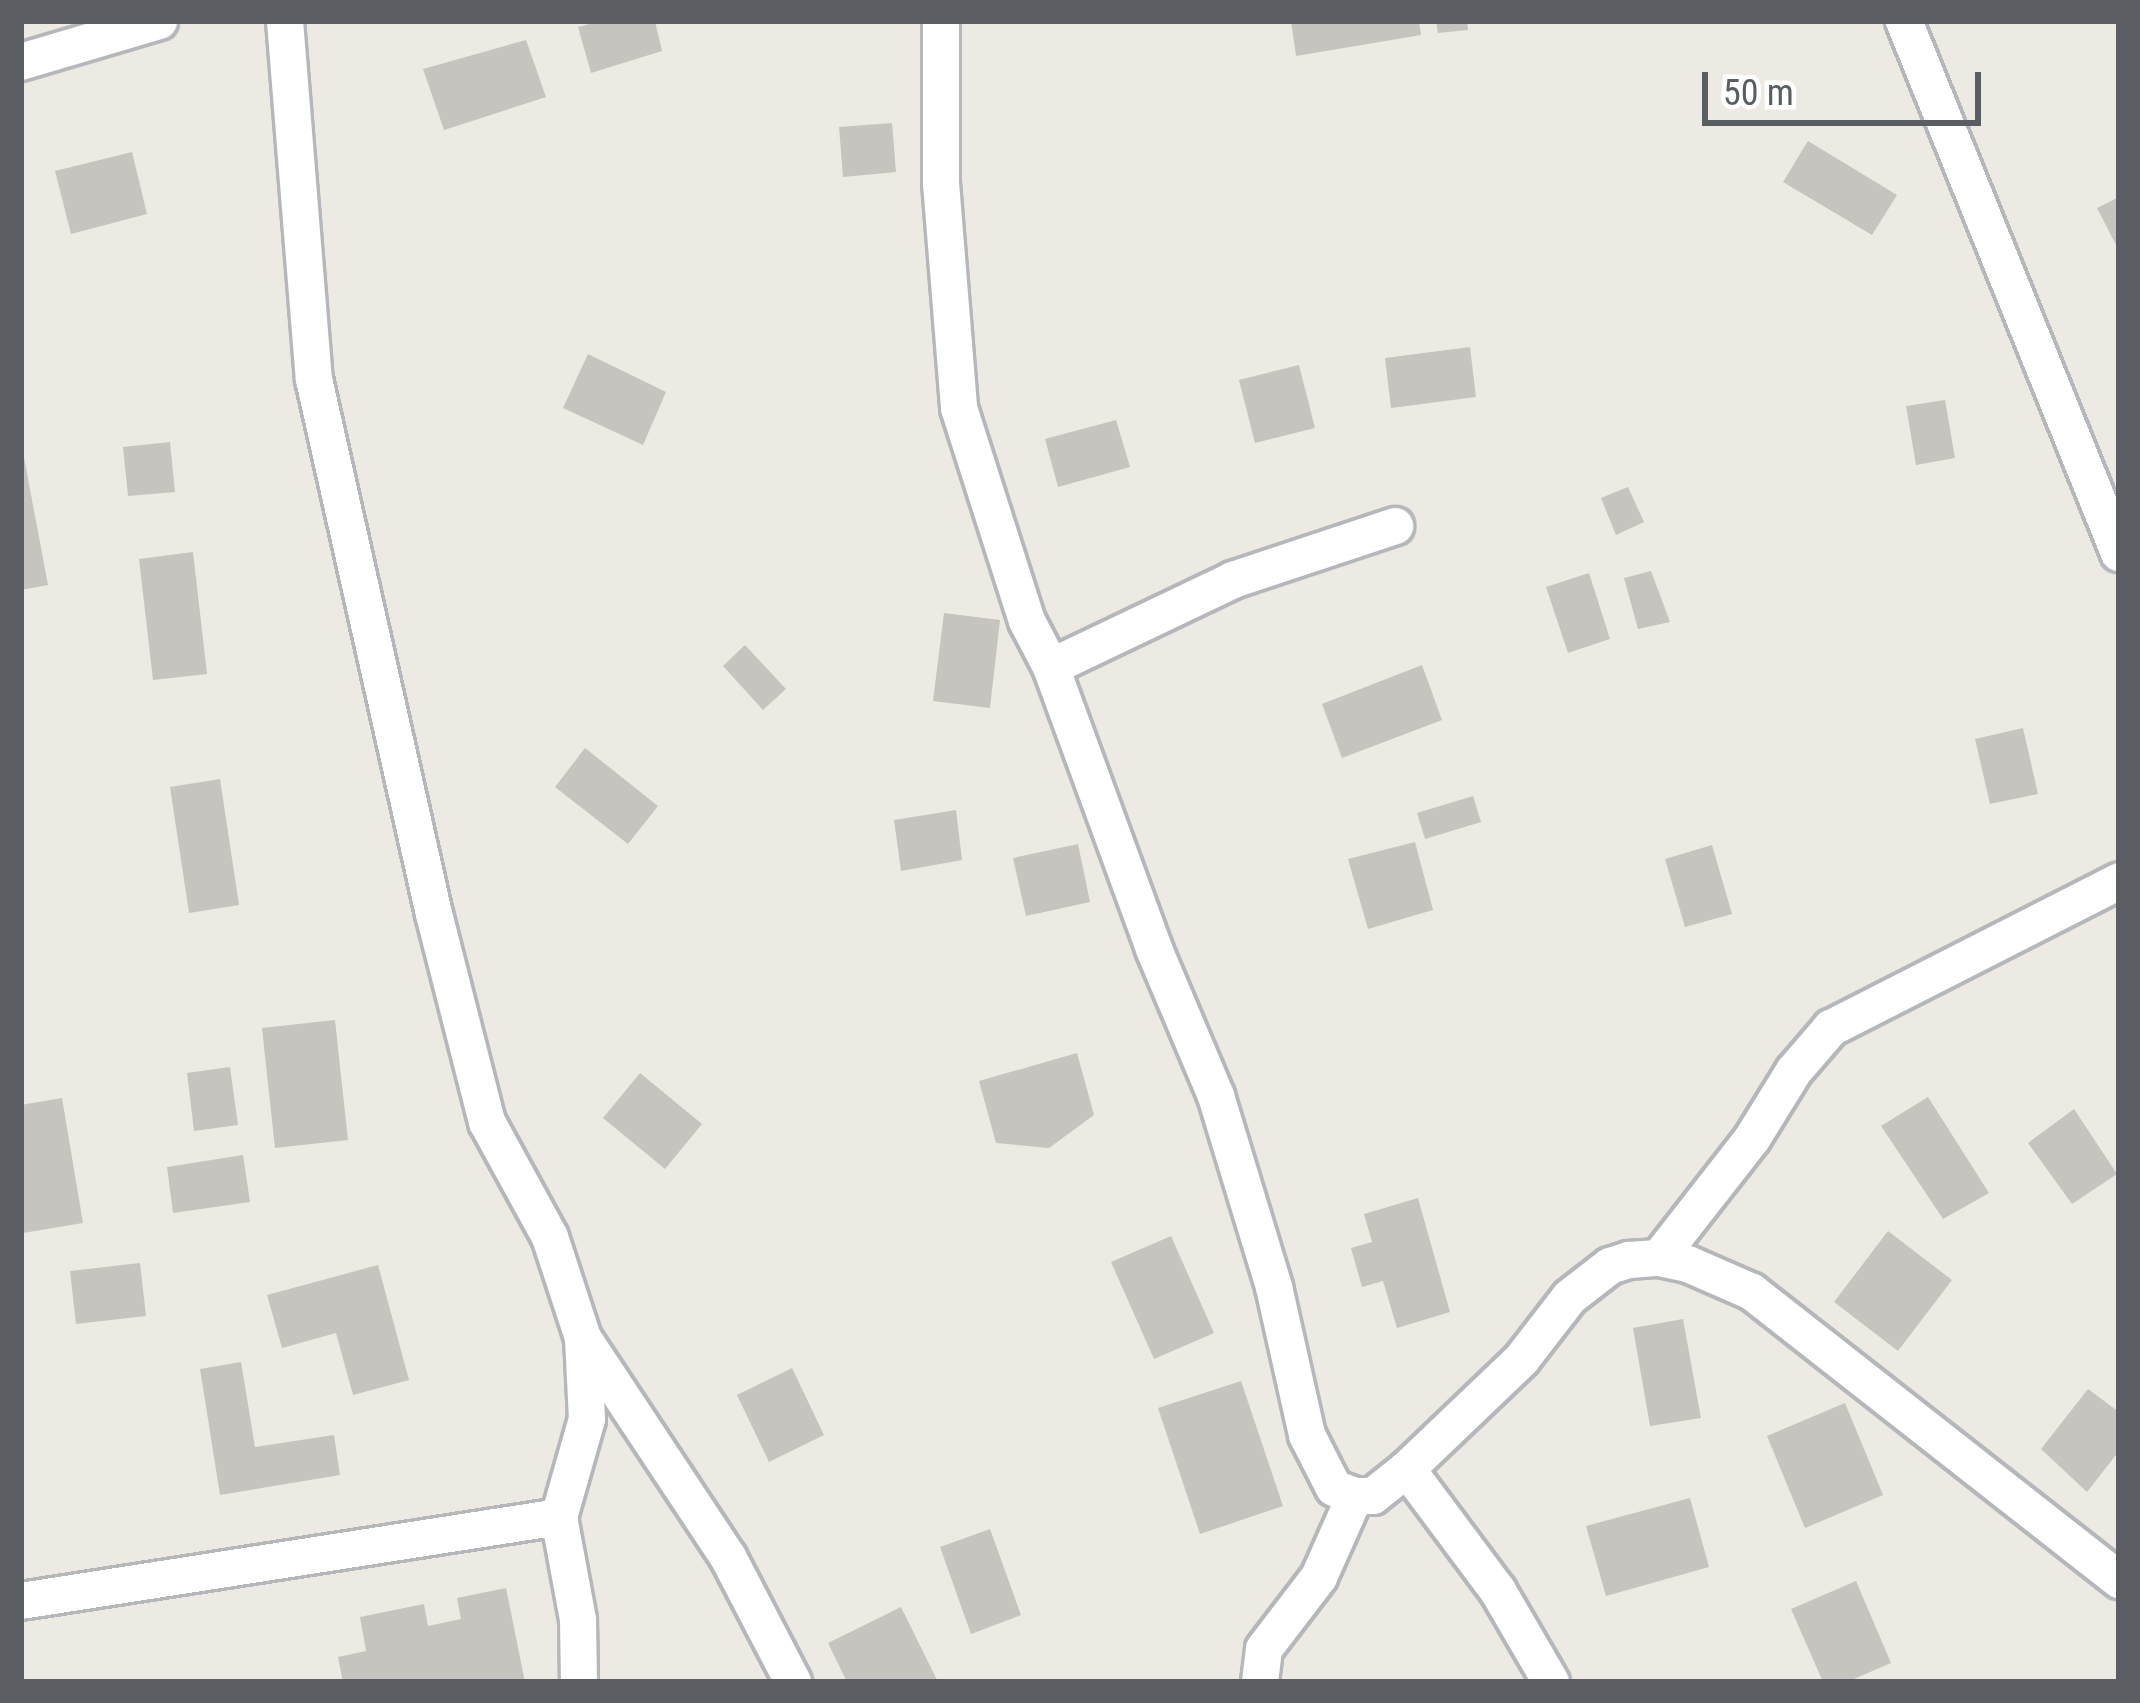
<!DOCTYPE html>
<style>
body{margin:0}
#map{position:relative;width:2140px;height:1703px;overflow:hidden;background:#eceae2;font-family:"Roboto Condensed",sans-serif}
div>[style]{position:absolute}
[style*='--x']{left:calc(var(--x)*1px);top:calc(var(--y)*1px);width:calc(var(--w)*1px);rotate:calc(var(--a)*1deg)}
.building>*{inset:0;background:#c7c4bf}
.roads{filter:drop-shadow(3px 0 #b5b7bb) drop-shadow(-3px 0 #b5b7bb) drop-shadow(0 3px #b5b7bb) drop-shadow(0 -3px #b5b7bb)}
.street>*{height:36px;margin:-18px;padding:0 18px;transform-origin:18px;border-radius:18px;background:#fff}
span{translate:-50% -50%;white-space:nowrap;text-align:center;line-height:1.15;-webkit-text-stroke:9px #fff;paint-order:stroke}
.frame{position:absolute;inset:0;border:24px solid #5a5d61;pointer-events:none}
.scale{position:absolute;left:1702px;top:72px;width:279px;height:54px;box-sizing:border-box;border:6px solid #5a5d61;border-top:0;padding-left:15px;font-size:36px;line-height:42px;white-space:nowrap;color:#5a5d61;-webkit-text-stroke:9px #fff;paint-order:stroke}
</style>
<div id="map">
<div class="building">
<i style="clip-path:polygon(601px 21px,655px 21px,662px 51px,591px 73px,578px 27px)"></i>
<i style="clip-path:polygon(1291px 21px,1419px 21px,1421px 35px,1296px 56px)"></i>
<i style="clip-path:polygon(1436px 21px,1467px 21px,1468px 30px,1438px 33px)"></i>
<i style="clip-path:polygon(526px 40px,546px 97px,444px 130px,423px 69px)"></i>
<i style="clip-path:polygon(892px 123px,896px 172px,843px 177px,839px 127px)"></i>
<i style="clip-path:polygon(1808px 141px,1897px 195px,1872px 235px,1783px 182px)"></i>
<i style="clip-path:polygon(132px 152px,147px 214px,71px 234px,55px 171px)"></i>
<i style="clip-path:polygon(2119px 197px,2119px 251px,2097px 208px)"></i>
<i style="clip-path:polygon(1470px 347px,1476px 397px,1391px 408px,1385px 358px)"></i>
<i style="clip-path:polygon(588px 354px,666px 392px,643px 445px,563px 408px)"></i>
<i style="clip-path:polygon(1299px 365px,1315px 428px,1255px 443px,1239px 380px)"></i>
<i style="clip-path:polygon(1945px 400px,1955px 458px,1916px 465px,1906px 406px)"></i>
<i style="clip-path:polygon(1116px 420px,1130px 467px,1058px 487px,1045px 439px)"></i>
<i style="clip-path:polygon(170px 442px,175px 492px,128px 496px,123px 447px)"></i>
<i style="clip-path:polygon(23px 452px,48px 585px,21px 590px,21px 453px)"></i>
<i style="clip-path:polygon(1628px 487px,1644px 522px,1616px 535px,1601px 498px)"></i>
<i style="clip-path:polygon(193px 552px,207px 674px,153px 680px,139px 559px)"></i>
<i style="clip-path:polygon(1651px 571px,1670px 622px,1638px 629px,1624px 578px)"></i>
<i style="clip-path:polygon(1589px 573px,1610px 639px,1568px 653px,1546px 587px)"></i>
<i style="clip-path:polygon(944px 613px,1000px 620px,990px 708px,933px 701px)"></i>
<i style="clip-path:polygon(745px 645px,786px 689px,763px 710px,723px 666px)"></i>
<i style="clip-path:polygon(1422px 665px,1442px 720px,1342px 758px,1322px 704px)"></i>
<i style="clip-path:polygon(2023px 728px,2038px 794px,1990px 804px,1975px 739px)"></i>
<i style="clip-path:polygon(585px 748px,658px 806px,628px 844px,555px 787px)"></i>
<i style="clip-path:polygon(220px 779px,239px 905px,189px 913px,170px 787px)"></i>
<i style="clip-path:polygon(1473px 796px,1481px 822px,1425px 839px,1417px 813px)"></i>
<i style="clip-path:polygon(956px 810px,962px 860px,901px 871px,894px 820px)"></i>
<i style="clip-path:polygon(1415px 842px,1433px 910px,1368px 929px,1348px 859px)"></i>
<i style="clip-path:polygon(1078px 844px,1090px 902px,1026px 916px,1013px 858px)"></i>
<i style="clip-path:polygon(1712px 845px,1732px 914px,1685px 927px,1665px 859px)"></i>
<i style="clip-path:polygon(335px 1020px,348px 1140px,275px 1148px,262px 1028px)"></i>
<i style="clip-path:polygon(1077px 1053px,1094px 1115px,1049px 1148px,996px 1143px,979px 1081px)"></i>
<i style="clip-path:polygon(230px 1067px,238px 1125px,194px 1131px,187px 1073px)"></i>
<i style="clip-path:polygon(640px 1073px,702px 1124px,665px 1169px,603px 1118px)"></i>
<i style="clip-path:polygon(1928px 1097px,1989px 1193px,1943px 1219px,1881px 1126px)"></i>
<i style="clip-path:polygon(62px 1098px,83px 1223px,23px 1233px,21px 1105px)"></i>
<i style="clip-path:polygon(2074px 1109px,2117px 1174px,2072px 1204px,2028px 1143px)"></i>
<i style="clip-path:polygon(243px 1155px,250px 1202px,173px 1213px,167px 1167px)"></i>
<i style="clip-path:polygon(1418px 1198px,1450px 1312px,1397px 1328px,1383px 1281px,1362px 1287px,1351px 1248px,1372px 1242px,1364px 1214px)"></i>
<i style="clip-path:polygon(1888px 1231px,1952px 1280px,1898px 1351px,1834px 1302px)"></i>
<i style="clip-path:polygon(1171px 1236px,1214px 1333px,1154px 1359px,1111px 1262px)"></i>
<i style="clip-path:polygon(140px 1263px,146px 1316px,76px 1324px,70px 1271px)"></i>
<i style="clip-path:polygon(378px 1265px,409px 1380px,353px 1395px,336px 1333px,282px 1348px,267px 1295px)"></i>
<i style="clip-path:polygon(1683px 1319px,1701px 1418px,1650px 1426px,1633px 1328px)"></i>
<i style="clip-path:polygon(241px 1362px,255px 1447px,334px 1435px,340px 1475px,220px 1495px,200px 1369px)"></i>
<i style="clip-path:polygon(792px 1368px,824px 1435px,769px 1462px,737px 1395px)"></i>
<i style="clip-path:polygon(1241px 1381px,1283px 1506px,1200px 1534px,1158px 1408px)"></i>
<i style="clip-path:polygon(2088px 1389px,2119px 1412px,2119px 1451px,2087px 1492px,2041px 1449px)"></i>
<i style="clip-path:polygon(1845px 1403px,1883px 1495px,1805px 1528px,1767px 1436px)"></i>
<i style="clip-path:polygon(1690px 1498px,1709px 1567px,1606px 1596px,1586px 1526px)"></i>
<i style="clip-path:polygon(990px 1529px,1021px 1615px,971px 1634px,940px 1547px)"></i>
<i style="clip-path:polygon(1856px 1581px,1891px 1663px,1847px 1682px,1823px 1682px,1791px 1609px)"></i>
<i style="clip-path:polygon(506px 1588px,525px 1682px,343px 1682px,338px 1657px,366px 1651px,360px 1617px,424px 1604px,428px 1626px,461px 1619px,457px 1598px)"></i>
<i style="clip-path:polygon(901px 1607px,938px 1682px,847px 1682px,828px 1643px)"></i>
</div>
<div class="roads">
<div class="street">
<i style="--x:285;--y:21;--w:359;--a:85.4"></i>
<i style="--x:314;--y:379;--w:548;--a:77.36"></i>
<i style="--x:434;--y:914;--w:215;--a:75.7"></i>
<i style="--x:487;--y:1122;--w:131;--a:61.3"></i>
<i style="--x:550;--y:1237;--w:106;--a:71.9"></i>
<i style="--x:583;--y:1338;--w:81;--a:87.2"></i>
<i style="--x:587;--y:1419;--w:102;--a:105.9"></i>
<i style="--x:559;--y:1517;--w:105;--a:79.5"></i>
<i style="--x:578;--y:1620;--w:62;--a:89.1"></i>
<i style="--x:941;--y:21;--w:162;--a:90"></i>
<i style="--x:941;--y:183;--w:226;--a:85.4"></i>
<i style="--x:959;--y:408;--w:224;--a:72.3"></i>
<i style="--x:1027;--y:621;--w:52;--a:62.4"></i>
<i style="--x:1051;--y:667;--w:300;--a:69.9"></i>
<i style="--x:1154;--y:949;--w:160;--a:67.1"></i>
<i style="--x:1216;--y:1096;--w:200;--a:73.1"></i>
<i style="--x:1274;--y:1287;--w:152;--a:77.4"></i>
<i style="--x:1307;--y:1435;--w:59;--a:63"></i>
<i style="--x:1334;--y:1488;--w:22;--a:21"></i>
<i style="--x:1904;--y:21;--w:574;--a:67.99"></i>
<i style="--x:21;--y:62;--w:144;--a:-16.5"></i>
<i style="--x:1051;--y:667;--w:202;--a:-25.5"></i>
<i style="--x:1233;--y:580;--w:171;--a:-18.4"></i>
<i style="--x:1659;--y:1258;--w:151;--a:-52"></i>
<i style="--x:1752;--y:1139;--w:80;--a:-58.3"></i>
<i style="--x:1794;--y:1071;--w:57;--a:-49.3"></i>
<i style="--x:1831;--y:1028;--w:323;--a:-27"></i>
<i style="--x:583;--y:1338;--w:263;--a:56.5"></i>
<i style="--x:728;--y:1557;--w:141;--a:62.5"></i>
<i style="--x:1407;--y:1469;--w:152;--a:53.3"></i>
<i style="--x:1498;--y:1591;--w:105;--a:59.8"></i>
<i style="--x:21;--y:1601;--w:545;--a:-8.87"></i>
<i style="--x:1260;--y:1682;--w:33;--a:-83"></i>
<i style="--x:1264;--y:1649;--w:91;--a:-52.6"></i>
<i style="--x:1319;--y:1577;--w:89;--a:-66"></i>
<i style="--x:1355;--y:1496;--w:18;--a:0"></i>
<i style="--x:1373;--y:1496;--w:43;--a:-38.5"></i>
<i style="--x:1407;--y:1469;--w:159;--a:-43.7"></i>
<i style="--x:1522;--y:1359;--w:78;--a:-52.3"></i>
<i style="--x:1570;--y:1297;--w:51;--a:-37.8"></i>
<i style="--x:1610;--y:1266;--w:20;--a:-18"></i>
<i style="--x:1629;--y:1260;--w:30;--a:-4"></i>
<i style="--x:1659;--y:1258;--w:30;--a:12"></i>
<i style="--x:1688;--y:1264;--w:70;--a:23.6"></i>
<i style="--x:1752;--y:1292;--w:467;--a:38.1"></i>
</div>
</div>
<div class="frame"></div>
<div class="scale">50 m</div>
</div>
